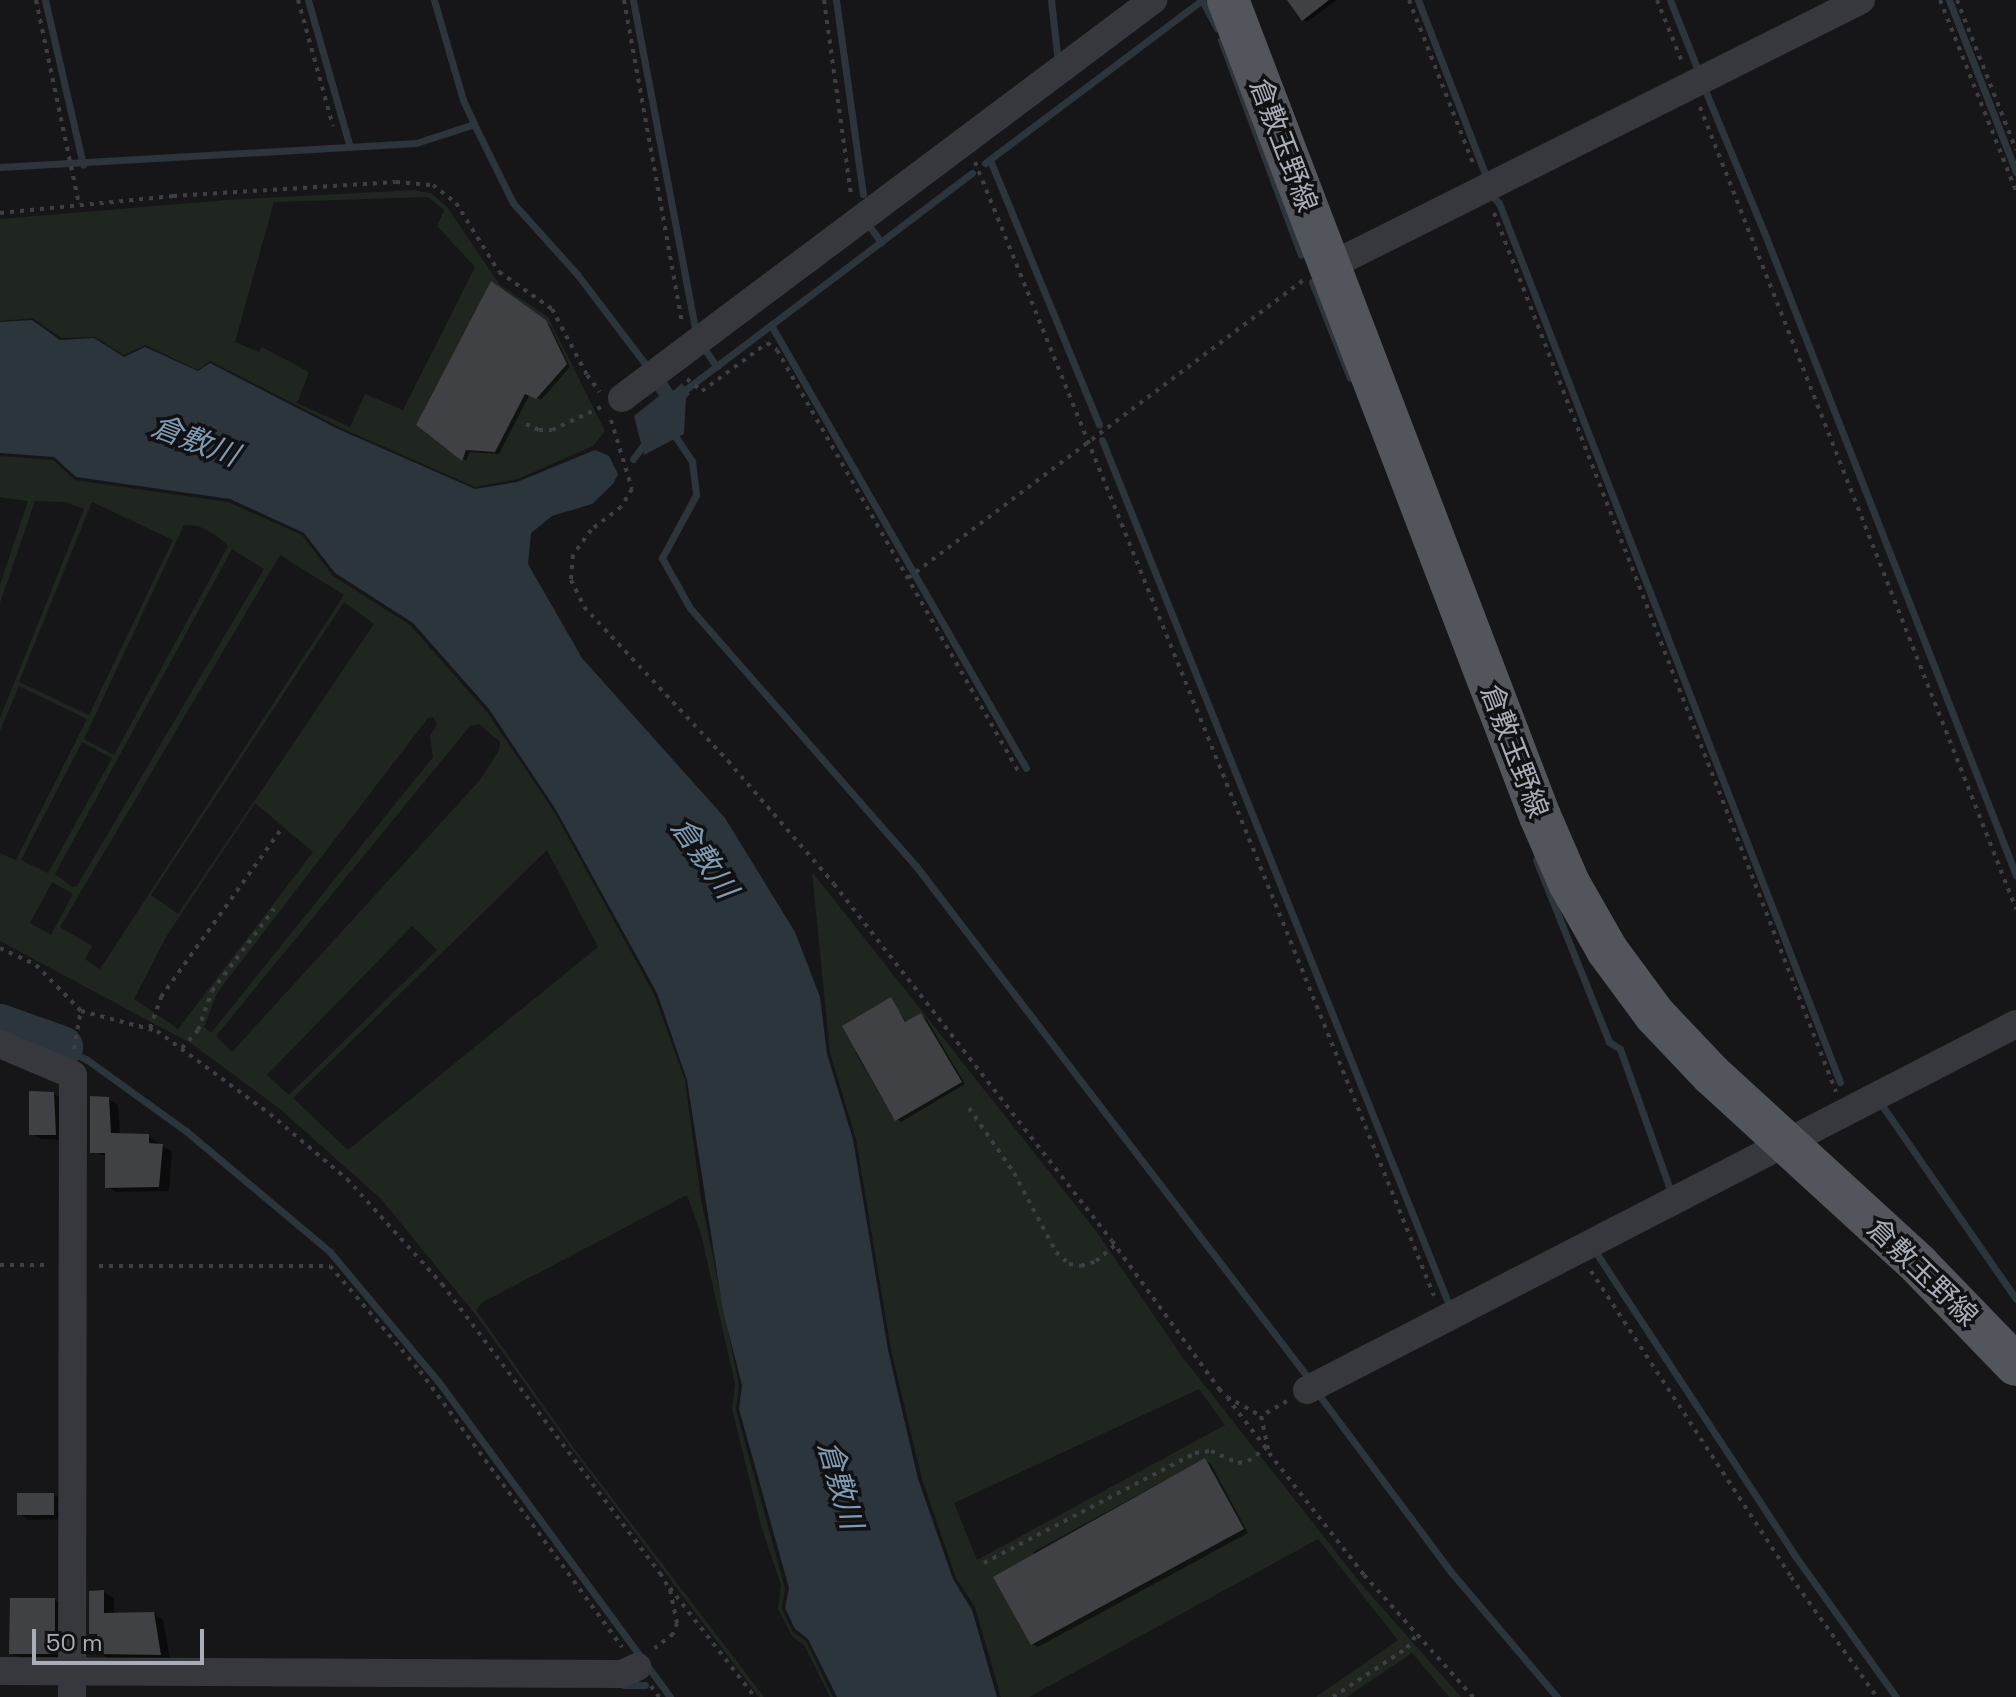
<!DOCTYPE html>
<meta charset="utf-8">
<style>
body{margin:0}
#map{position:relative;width:2016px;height:1697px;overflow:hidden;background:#161618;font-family:"Space Grotesk","Noto Sans JP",sans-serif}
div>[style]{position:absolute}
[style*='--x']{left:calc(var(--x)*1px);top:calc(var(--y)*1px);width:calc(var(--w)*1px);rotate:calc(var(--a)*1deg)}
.green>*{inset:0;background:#1e261f}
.water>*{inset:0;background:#2c353c}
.shadow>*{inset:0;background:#0007}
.stream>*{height:7px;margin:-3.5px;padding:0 3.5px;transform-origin:3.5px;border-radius:3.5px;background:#2c353c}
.river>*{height:42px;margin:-21px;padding:0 21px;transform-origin:21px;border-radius:21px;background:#2c353c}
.building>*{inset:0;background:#404145}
.path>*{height:4px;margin-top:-2px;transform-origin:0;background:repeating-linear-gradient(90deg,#3d3f44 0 4px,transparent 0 10px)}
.street>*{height:28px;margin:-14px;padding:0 14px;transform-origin:14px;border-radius:14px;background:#37383d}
.primary>*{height:42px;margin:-21px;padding:0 21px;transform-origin:21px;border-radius:21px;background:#53555c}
span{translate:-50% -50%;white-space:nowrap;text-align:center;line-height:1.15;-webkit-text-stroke:7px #111113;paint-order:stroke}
.street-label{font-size:28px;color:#a8adb8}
.water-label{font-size:30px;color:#7f9bb3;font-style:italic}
.scale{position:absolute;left:32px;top:1629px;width:172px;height:36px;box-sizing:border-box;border:4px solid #a8adb8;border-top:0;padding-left:10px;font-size:24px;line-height:28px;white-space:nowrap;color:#a8adb8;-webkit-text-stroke:6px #111113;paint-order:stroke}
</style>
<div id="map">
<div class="green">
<i style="clip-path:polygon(evenodd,415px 190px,432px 194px,447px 207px,500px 285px,548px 317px,605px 431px,593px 446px,518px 479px,475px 487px,339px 427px,210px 361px,198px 370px,145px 345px,124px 355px,95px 337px,61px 338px,33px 318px,0 321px,0 219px,227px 200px,415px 190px,428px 197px,444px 210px,437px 226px,475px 267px,403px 410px,365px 394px,350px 427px,297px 403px,309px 372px,262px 347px,259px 352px,235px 342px,274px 202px,428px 197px,415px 190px,491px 282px,546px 320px,567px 364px,525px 394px,495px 452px,446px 449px,416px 425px,491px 282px)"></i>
<i style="clip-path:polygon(evenodd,0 456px,53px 460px,75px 480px,228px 502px,302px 535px,333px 576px,410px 625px,487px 712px,555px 813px,654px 994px,685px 1080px,701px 1199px,739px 1385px,736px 1410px,785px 1588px,782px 1609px,793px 1632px,806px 1641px,833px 1697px,830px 1697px,804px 1645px,792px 1636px,778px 1609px,781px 1585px,761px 1526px,732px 1409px,735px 1384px,701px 1234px,687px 1195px,483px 1302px,476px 1310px,573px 1447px,764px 1697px,759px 1697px,571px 1448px,476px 1315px,381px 1199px,280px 1109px,192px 1044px,0 941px,0 853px,16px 860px,87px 719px,19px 686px,0 731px,0 718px,84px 509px,66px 502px,35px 501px,0 603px,0 585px,28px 501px,0 497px,0 456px,92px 502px,173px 540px,89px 715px,19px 682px,92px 502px,0 456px,184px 525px,198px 526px,216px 535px,228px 546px,114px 755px,84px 739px,184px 525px,0 456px,232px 549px,264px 569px,77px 886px,72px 887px,55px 874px,232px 549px,0 456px,280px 555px,344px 595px,100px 969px,85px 959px,92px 946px,60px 927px,280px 555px,0 456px,344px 602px,374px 624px,178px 914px,151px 895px,344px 602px,0 456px,433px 717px,437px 724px,430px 736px,433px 757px,211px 1033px,204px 1027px,217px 993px,428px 718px,433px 717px,0 456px,479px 724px,500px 742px,499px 750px,480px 780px,232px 1052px,216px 1036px,470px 726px,479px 724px,0 456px,82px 742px,112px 758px,48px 873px,21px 860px,82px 742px,0 456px,255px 803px,313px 852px,178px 1029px,134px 999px,166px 937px,255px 803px,0 456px,547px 850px,598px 947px,348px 1150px,293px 1098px,547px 850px,0 456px,52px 882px,73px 894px,51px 935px,30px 923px,52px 882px,0 456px,412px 926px,437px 950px,289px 1095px,267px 1075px,412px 926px)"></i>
<i style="clip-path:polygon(evenodd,812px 872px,1096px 1231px,1183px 1358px,1362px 1585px,1461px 1697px,1449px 1697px,1412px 1653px,1347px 1697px,1316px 1697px,1398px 1640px,1318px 1539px,1029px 1697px,1001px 1697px,975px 1607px,956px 1578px,922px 1479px,891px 1350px,856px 1139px,830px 1053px,812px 872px,891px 998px,854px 1046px,842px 1026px,891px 998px,812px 872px,921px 1013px,962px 1081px,895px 1121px,855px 1052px,921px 1013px,812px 872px,1199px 1389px,1225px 1425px,977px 1560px,954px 1503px,1199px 1389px,812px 872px,1204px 1459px,1243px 1529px,1072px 1623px,1033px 1552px,1204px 1459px)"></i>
</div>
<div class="water">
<i style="clip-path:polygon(32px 320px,60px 340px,94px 338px,124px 357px,145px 347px,198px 371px,210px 363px,338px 429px,475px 489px,517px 482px,595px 450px,609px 456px,618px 474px,613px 484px,592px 504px,552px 516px,531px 533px,528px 564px,582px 658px,725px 818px,795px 932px,820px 997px,827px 1054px,853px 1139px,888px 1350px,918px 1479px,953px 1579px,972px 1610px,997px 1697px,837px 1697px,808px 1639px,795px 1629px,785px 1608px,789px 1588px,739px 1409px,742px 1385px,723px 1311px,687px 1080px,657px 993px,556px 810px,489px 709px,413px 623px,335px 573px,304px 533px,230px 499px,76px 477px,54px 457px,0 453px,0 322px)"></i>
<i style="clip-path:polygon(665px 378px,673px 391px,682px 383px,690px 394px,686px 398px,684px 434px,644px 455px,634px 416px,659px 396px,653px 387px)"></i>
</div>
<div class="shadow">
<i style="clip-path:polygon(1289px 0,1337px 0,1307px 22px)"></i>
<i style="clip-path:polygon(492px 284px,550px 325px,570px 367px,541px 400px,530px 394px,499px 454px,470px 452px,466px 461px,419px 424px)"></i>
<i style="clip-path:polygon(891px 1000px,907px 1023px,921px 1015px,926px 1018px,965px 1084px,901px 1122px,897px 1119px)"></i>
<i style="clip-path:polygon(54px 1094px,63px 1099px,65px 1140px,41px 1139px,31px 1134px)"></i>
<i style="clip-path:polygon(108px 1099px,118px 1105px,120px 1135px,148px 1136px,172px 1152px,169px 1191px,116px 1192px,107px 1187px,107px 1157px,92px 1151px)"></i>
<i style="clip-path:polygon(1205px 1461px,1211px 1464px,1248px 1533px,1038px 1647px,1032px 1644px)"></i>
<i style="clip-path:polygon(54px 1495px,64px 1500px,64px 1519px,29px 1520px,19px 1514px)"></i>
<i style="clip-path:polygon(104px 1592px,114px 1598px,114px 1614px,153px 1614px,163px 1620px,170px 1659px,109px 1659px,100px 1653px,99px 1637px,91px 1633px)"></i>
<i style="clip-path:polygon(55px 1600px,70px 1609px,70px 1662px,27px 1662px,11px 1653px)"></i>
</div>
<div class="stream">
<i style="--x:45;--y:0;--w:169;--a:77"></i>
<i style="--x:308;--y:0;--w:153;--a:74.1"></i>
<i style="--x:434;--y:0;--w:104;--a:73.8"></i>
<i style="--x:463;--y:100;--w:26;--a:65"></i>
<i style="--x:633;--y:0;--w:341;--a:79.3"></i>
<i style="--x:836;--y:0;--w:196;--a:82.1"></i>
<i style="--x:1051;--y:0;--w:62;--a:83.6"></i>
<i style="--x:1202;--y:0;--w:32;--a:62"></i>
<i style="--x:1418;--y:0;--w:183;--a:68.9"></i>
<i style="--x:1484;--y:171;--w:10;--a:90"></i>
<i style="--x:1670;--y:0;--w:79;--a:68.3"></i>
<i style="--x:1949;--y:0;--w:185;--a:68.7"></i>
<i style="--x:1221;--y:40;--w:229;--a:69.6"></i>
<i style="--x:1703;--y:85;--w:159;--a:67.5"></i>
<i style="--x:1764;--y:232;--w:691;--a:68.6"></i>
<i style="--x:990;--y:160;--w:286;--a:67.6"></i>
<i style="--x:985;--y:163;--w:271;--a:-36.9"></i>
<i style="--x:0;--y:167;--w:417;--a:-3.3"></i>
<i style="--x:416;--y:143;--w:61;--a:-18.1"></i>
<i style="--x:474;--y:124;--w:88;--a:63.7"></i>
<i style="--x:513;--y:203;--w:96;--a:48"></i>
<i style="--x:577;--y:274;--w:119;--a:52.8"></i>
<i style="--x:1489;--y:193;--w:14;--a:45"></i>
<i style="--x:1499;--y:203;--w:943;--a:68.8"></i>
<i style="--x:870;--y:227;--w:19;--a:54"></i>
<i style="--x:1312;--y:282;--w:103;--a:68.4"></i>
<i style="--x:771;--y:325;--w:511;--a:60.07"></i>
<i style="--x:703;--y:347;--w:24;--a:55"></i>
<i style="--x:681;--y:393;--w:365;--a:-37.1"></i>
<i style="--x:673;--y:433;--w:34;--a:56"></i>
<i style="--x:692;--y:461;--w:34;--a:83"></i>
<i style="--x:696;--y:495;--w:72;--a:118.4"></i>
<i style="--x:662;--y:558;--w:57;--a:60.8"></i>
<i style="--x:690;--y:608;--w:343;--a:48.8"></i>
<i style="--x:916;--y:866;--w:648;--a:52.53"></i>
<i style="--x:1102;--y:440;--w:927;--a:68.14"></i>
<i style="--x:633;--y:459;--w:21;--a:-53"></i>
<i style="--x:1536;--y:860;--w:196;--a:68.1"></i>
<i style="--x:1609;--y:1042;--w:13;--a:32"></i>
<i style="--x:1620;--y:1049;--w:152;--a:70.4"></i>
<i style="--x:62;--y:1047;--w:27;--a:27"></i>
<i style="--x:86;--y:1059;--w:123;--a:35.8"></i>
<i style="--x:186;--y:1131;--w:188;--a:40"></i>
<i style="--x:330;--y:1252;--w:168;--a:50.1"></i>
<i style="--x:438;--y:1381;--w:392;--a:53.7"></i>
<i style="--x:1881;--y:1104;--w:237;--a:55.3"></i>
<i style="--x:1595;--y:1251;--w:361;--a:56.7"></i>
<i style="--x:1793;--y:1553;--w:177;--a:54.4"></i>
<i style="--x:1316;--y:1391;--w:226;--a:53.3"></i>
<i style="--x:1451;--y:1572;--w:164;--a:49.7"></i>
<i style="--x:624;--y:1685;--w:21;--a:0"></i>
</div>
<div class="river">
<i style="--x:0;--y:1025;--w:66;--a:19.5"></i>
</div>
<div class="building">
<i style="clip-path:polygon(1287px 0,1329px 0,1302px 21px)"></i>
<i style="clip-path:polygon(491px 281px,546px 320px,567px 364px,536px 399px,525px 394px,495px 452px,466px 450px,462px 461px,416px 425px)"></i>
<i style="clip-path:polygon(891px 997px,905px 1022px,921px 1013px,962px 1082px,895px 1121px,842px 1026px)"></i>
<i style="clip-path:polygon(29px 1091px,54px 1092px,56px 1135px,29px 1135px)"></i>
<i style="clip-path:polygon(90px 1096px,109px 1097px,111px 1133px,149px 1134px,149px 1143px,163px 1144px,159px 1187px,105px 1188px,105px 1153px,90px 1153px)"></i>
<i style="clip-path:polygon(1205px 1458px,1244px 1529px,1031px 1645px,993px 1577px)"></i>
<i style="clip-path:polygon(17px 1493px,54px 1493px,54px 1515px,17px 1515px)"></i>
<i style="clip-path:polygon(104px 1590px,104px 1613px,154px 1612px,161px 1655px,98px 1654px,97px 1634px,89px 1634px,89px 1591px)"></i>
<i style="clip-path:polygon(10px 1598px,55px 1598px,55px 1654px,9px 1654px)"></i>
</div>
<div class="path">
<i style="--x:36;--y:0;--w:208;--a:78.1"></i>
<i style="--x:298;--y:0;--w:131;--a:74.5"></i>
<i style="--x:624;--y:0;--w:326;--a:79.8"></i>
<i style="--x:824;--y:0;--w:197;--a:82.1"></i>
<i style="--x:1409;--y:0;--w:178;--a:68.6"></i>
<i style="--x:1657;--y:0;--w:67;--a:68"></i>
<i style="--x:1940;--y:0;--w:206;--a:68.3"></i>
<i style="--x:1957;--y:0;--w:161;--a:68.5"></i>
<i style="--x:1700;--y:107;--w:862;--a:68.49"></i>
<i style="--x:975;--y:162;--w:1223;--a:67.96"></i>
<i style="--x:0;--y:213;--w:174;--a:-5.6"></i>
<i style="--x:173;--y:196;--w:223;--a:-3.6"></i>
<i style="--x:396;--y:182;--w:37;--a:5"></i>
<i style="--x:433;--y:185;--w:29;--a:38"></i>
<i style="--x:456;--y:203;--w:81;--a:58.1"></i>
<i style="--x:499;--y:272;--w:65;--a:34.9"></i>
<i style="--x:552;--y:309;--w:75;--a:62.1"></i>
<i style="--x:587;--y:375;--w:21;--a:53"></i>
<i style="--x:1494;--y:213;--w:943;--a:68.74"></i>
<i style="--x:687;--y:379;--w:19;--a:39"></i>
<i style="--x:702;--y:391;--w:81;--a:-36.4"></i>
<i style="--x:767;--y:343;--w:12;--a:35"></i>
<i style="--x:777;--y:350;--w:487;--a:60.2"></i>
<i style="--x:611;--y:420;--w:72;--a:73.1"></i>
<i style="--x:632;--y:489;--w:21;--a:121"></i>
<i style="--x:621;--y:507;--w:38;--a:143"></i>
<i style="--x:591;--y:530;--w:31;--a:126"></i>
<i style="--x:573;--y:555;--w:25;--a:95"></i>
<i style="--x:571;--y:580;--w:30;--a:64"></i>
<i style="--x:584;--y:607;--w:211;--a:46.9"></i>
<i style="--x:728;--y:761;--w:162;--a:49.2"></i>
<i style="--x:834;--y:884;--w:452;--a:52.1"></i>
<i style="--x:1112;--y:1241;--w:183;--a:54.1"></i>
<i style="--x:1219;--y:1389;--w:11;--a:45"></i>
<i style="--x:1227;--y:1397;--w:39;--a:29"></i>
<i style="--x:526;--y:424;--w:14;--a:25"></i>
<i style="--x:539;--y:430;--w:13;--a:0"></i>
<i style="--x:552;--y:430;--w:54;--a:-25.1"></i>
<i style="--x:908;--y:578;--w:495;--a:-37"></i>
<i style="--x:0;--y:948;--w:40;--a:25"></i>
<i style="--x:36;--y:965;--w:64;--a:45.6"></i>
<i style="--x:150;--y:1028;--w:33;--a:-70"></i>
<i style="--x:161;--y:997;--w:204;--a:-54.4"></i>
<i style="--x:182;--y:1048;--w:24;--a:-48"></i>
<i style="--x:198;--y:1030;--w:41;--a:-70.3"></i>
<i style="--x:212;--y:991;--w:103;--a:-52.9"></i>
<i style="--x:74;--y:1049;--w:39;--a:-80"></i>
<i style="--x:81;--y:1011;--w:79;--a:14.7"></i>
<i style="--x:157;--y:1031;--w:140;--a:36.3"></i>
<i style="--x:270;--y:1114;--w:101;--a:40.2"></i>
<i style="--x:347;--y:1179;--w:142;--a:47.9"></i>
<i style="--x:442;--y:1284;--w:362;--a:53"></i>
<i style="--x:660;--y:1573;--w:20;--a:60"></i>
<i style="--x:670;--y:1590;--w:34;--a:78"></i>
<i style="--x:677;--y:1623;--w:12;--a:110"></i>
<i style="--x:673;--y:1634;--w:23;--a:142"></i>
<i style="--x:969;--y:1108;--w:79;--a:55.3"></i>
<i style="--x:1014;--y:1173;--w:89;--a:62"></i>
<i style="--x:1056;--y:1252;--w:18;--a:43"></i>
<i style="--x:1069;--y:1264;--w:12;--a:9"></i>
<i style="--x:1081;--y:1266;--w:16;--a:-18"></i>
<i style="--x:1096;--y:1261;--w:25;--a:-40"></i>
<i style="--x:0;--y:1265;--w:50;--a:0"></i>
<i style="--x:99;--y:1266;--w:231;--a:0"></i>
<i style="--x:330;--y:1266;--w:138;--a:49.4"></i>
<i style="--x:420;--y:1371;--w:342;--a:53.8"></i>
<i style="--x:1591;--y:1271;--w:366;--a:56.8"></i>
<i style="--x:1791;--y:1577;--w:148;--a:54.4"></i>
<i style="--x:1287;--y:1401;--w:30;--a:150"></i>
<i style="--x:1261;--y:1416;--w:38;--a:78"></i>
<i style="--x:1269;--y:1453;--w:155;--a:52.1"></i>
<i style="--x:1364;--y:1575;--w:164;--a:48.2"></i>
<i style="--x:984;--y:1563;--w:238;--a:-27.5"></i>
<i style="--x:1195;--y:1453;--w:16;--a:-7"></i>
<i style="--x:1211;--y:1451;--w:30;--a:24"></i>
<i style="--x:1238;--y:1463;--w:10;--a:-11"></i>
<i style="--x:1248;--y:1461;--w:22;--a:-36"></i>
<i style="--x:1266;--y:1448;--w:62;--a:-127.8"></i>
<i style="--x:670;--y:1588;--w:138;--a:52.1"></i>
<i style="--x:651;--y:1686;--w:14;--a:54"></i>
<i style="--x:1333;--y:1697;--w:89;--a:-33.5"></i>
<i style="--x:1407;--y:1648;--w:17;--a:-54"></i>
</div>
<div class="street">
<i style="--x:1330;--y:266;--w:594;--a:-26.61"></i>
<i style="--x:622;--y:398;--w:664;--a:-36.85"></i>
<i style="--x:0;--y:1044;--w:79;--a:23"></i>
<i style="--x:73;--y:1075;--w:622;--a:90.09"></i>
<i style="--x:1307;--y:1390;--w:798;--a:-27.3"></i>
<i style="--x:0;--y:1671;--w:622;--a:0.28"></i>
<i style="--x:622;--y:1674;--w:17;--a:-25"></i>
</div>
<div class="primary">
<i style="--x:1228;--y:0;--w:874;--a:69.08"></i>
<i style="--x:1540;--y:816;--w:73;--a:66.6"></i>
<i style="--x:1569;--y:883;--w:77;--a:60.4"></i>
<i style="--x:1607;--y:950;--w:81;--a:53.6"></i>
<i style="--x:1655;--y:1015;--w:83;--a:46.5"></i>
<i style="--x:1712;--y:1075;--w:281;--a:42.5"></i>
<i style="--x:1919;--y:1265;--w:139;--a:45.9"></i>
</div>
<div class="street-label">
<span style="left:1284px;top:145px;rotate:69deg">倉敷玉野線</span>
<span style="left:1515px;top:751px;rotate:69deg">倉敷玉野線</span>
<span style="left:1923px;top:1272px;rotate:44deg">倉敷玉野線</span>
</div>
<div class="water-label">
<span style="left:195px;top:441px;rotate:21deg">倉敷川</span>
<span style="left:704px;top:858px;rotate:55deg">倉敷川</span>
<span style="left:840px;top:1485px;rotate:74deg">倉敷川</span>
</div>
<div class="scale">50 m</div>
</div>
